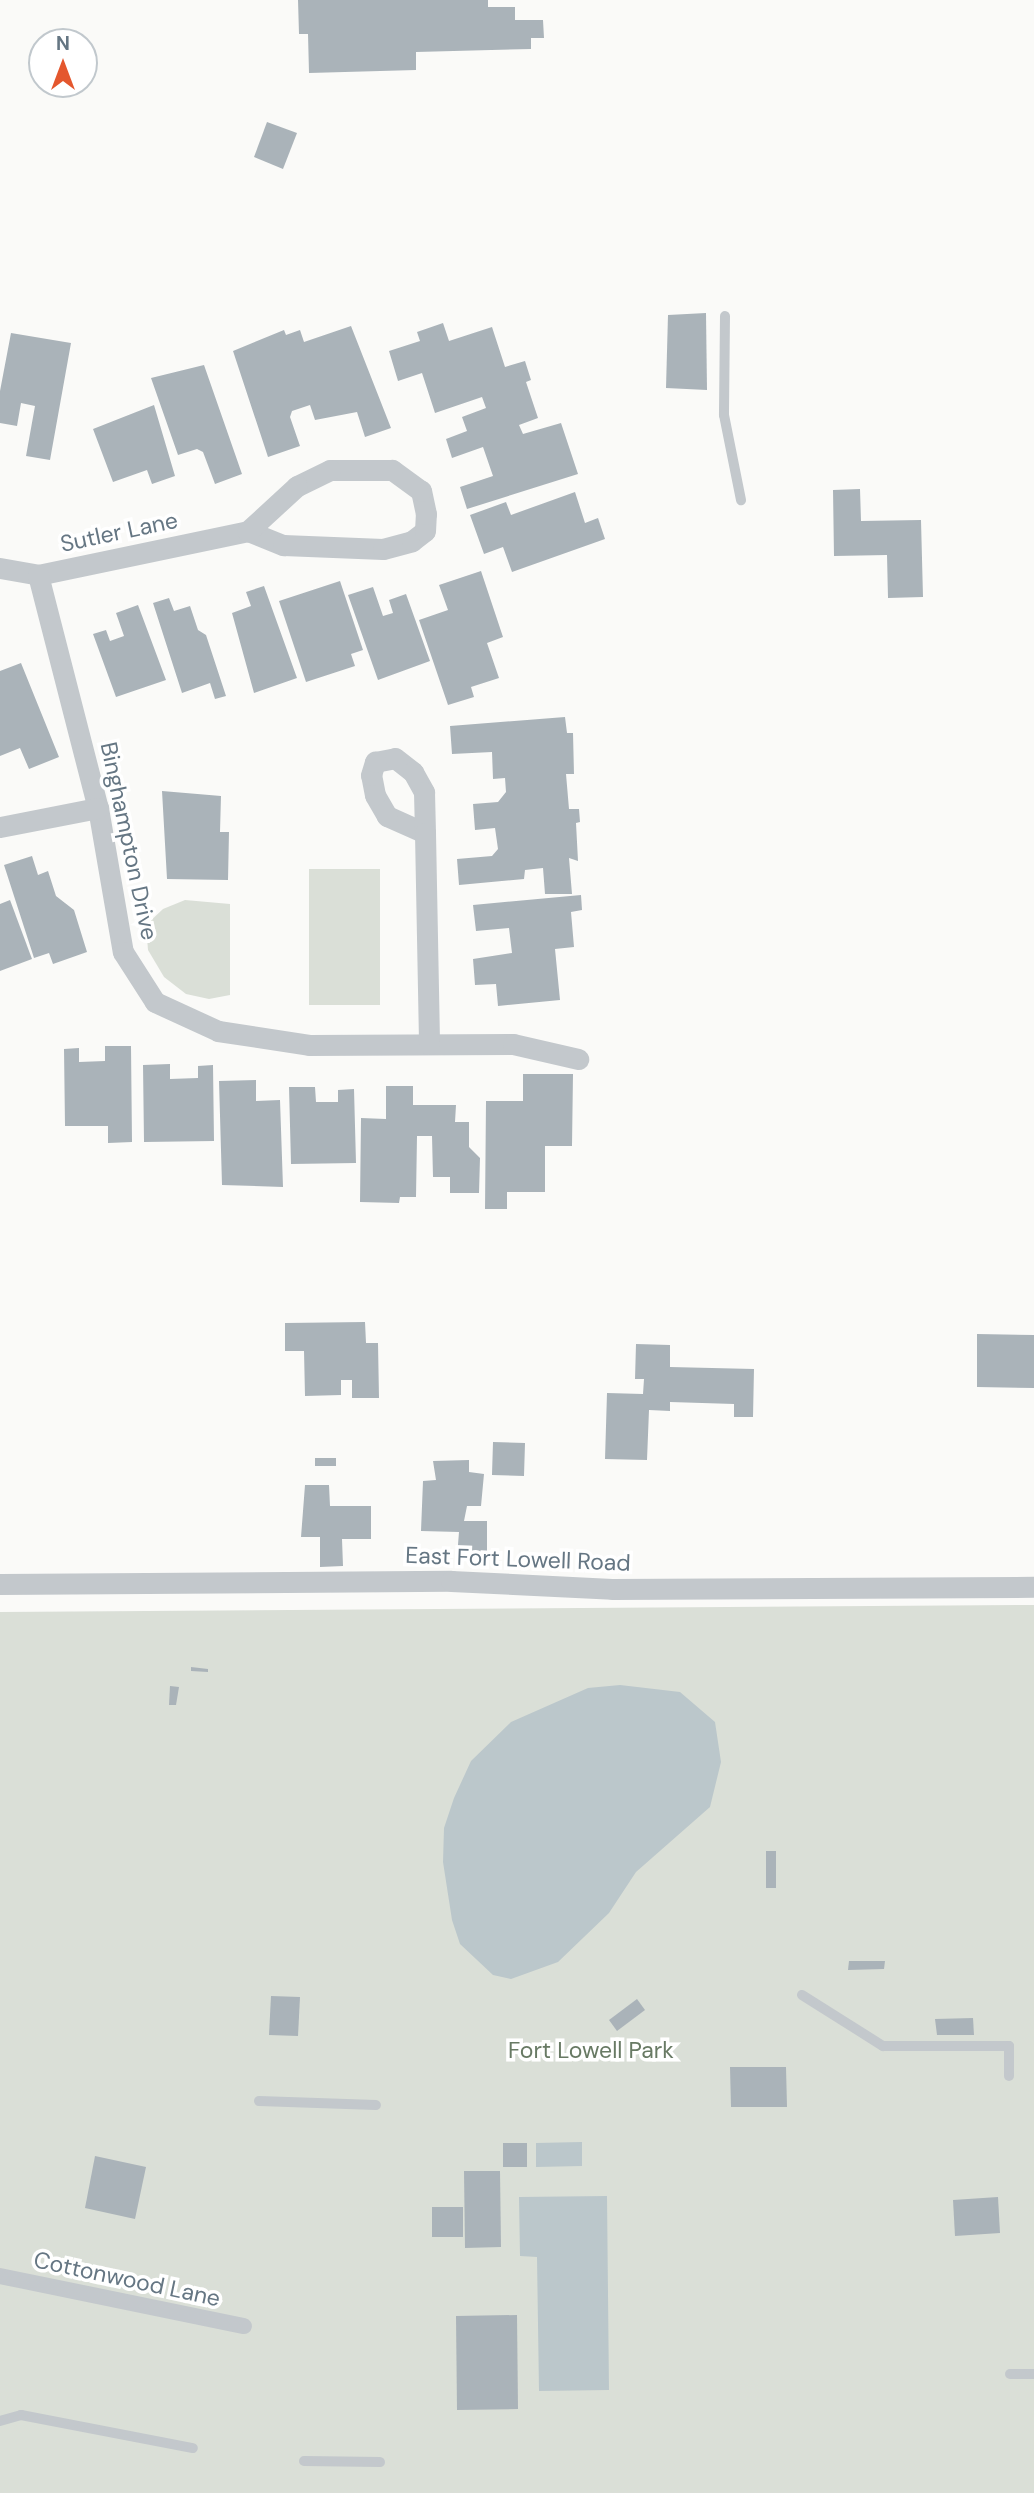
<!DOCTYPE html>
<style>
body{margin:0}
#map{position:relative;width:1034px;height:2493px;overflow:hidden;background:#fafaf8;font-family:"DM Sans",sans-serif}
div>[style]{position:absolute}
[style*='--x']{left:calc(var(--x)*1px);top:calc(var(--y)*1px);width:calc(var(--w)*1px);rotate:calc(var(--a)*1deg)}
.green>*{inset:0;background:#dadfd7}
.water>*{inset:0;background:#bbc7cb}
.building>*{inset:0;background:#aab3b9}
.service>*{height:10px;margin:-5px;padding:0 5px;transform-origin:5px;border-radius:5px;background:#c3c8cc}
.pedestrian>*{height:16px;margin:-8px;padding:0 8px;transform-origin:8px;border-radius:8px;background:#c3c8cc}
.minor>*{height:21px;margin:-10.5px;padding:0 10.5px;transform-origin:10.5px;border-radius:10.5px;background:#c3c8cc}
span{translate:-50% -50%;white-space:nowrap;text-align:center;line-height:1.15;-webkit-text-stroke:7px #fff;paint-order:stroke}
.street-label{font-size:23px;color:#657683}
.park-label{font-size:23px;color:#687a64}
.north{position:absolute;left:28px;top:28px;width:70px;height:70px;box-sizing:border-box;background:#fff;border:2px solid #c1c8cd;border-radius:50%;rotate:0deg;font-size:19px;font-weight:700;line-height:28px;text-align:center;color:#657683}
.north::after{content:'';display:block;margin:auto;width:24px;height:32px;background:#e4572e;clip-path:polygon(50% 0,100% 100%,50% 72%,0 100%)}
</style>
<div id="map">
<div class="green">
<i style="clip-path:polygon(309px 869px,380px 869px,380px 1005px,309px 1005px)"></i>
<i style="clip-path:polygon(185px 900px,230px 904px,230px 995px,209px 999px,186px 994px,164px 977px,148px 950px,146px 925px,163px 909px)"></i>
<i style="clip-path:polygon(1034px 1605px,1034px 2493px,0 2493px,0 1612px)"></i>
</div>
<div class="water">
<i style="clip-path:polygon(620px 1685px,680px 1692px,715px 1722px,721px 1762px,710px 1807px,636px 1872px,609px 1913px,558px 1962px,511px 1979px,493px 1975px,460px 1944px,452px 1920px,443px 1862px,444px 1828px,454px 1798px,471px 1761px,511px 1722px,588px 1688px)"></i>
<i style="clip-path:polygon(582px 2142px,582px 2166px,536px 2167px,536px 2143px)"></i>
<i style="clip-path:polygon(607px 2196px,609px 2390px,539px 2391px,537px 2257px,520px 2256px,519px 2197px)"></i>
</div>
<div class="building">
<i style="clip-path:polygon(298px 0,488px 0,488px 7px,515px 7px,515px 20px,543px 20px,544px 38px,531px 38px,531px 49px,416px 52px,416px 70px,309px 73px,308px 34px,299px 34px)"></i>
<i style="clip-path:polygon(267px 122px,297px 133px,283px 169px,254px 157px)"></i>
<i style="clip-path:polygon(706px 313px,707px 390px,666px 388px,668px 315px)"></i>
<i style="clip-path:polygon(443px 323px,449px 341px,492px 327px,505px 367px,525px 361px,531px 380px,526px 382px,538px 418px,519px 425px,523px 434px,561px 423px,578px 474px,467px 509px,460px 487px,493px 476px,483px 447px,452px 458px,446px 439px,467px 431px,462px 417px,486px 408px,482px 397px,435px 413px,422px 373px,398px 381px,389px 351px,420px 341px,417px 332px)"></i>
<i style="clip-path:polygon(351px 326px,391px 428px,365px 437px,357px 412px,315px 420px,310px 405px,292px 411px,290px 417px,300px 446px,268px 457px,233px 351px,284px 330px,286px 335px,300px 330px,304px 342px)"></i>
<i style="clip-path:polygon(11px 333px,71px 343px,50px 460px,26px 456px,35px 406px,21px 403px,17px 426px,0 423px,0 391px)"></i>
<i style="clip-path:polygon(204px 365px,242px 474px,215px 484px,203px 452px,197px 449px,178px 455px,151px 378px)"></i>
<i style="clip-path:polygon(154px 405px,175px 476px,152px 484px,147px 470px,113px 482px,93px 429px)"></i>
<i style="clip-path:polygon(860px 489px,861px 521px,921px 520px,923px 597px,888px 598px,887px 555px,834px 556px,833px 490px)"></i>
<i style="clip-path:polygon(575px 492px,585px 523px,598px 518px,605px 539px,512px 572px,503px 547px,484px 554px,470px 515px,506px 502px,511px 515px)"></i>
<i style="clip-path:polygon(481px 571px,503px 637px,487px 643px,499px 678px,471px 687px,474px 697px,448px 705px,419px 620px,448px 610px,439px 585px)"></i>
<i style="clip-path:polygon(340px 581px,363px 650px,351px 654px,355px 666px,306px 682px,279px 601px)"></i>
<i style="clip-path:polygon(264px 586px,297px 678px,254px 693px,232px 613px,251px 606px,246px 592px)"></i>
<i style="clip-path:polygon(373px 587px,383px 616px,393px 613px,389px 600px,406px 594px,430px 661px,378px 680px,348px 595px)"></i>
<i style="clip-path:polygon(169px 598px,174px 611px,190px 606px,198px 630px,206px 635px,226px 696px,215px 699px,210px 683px,182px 693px,153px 603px)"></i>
<i style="clip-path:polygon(138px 605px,166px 680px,116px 697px,93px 634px,106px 630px,110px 641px,124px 636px,116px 613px)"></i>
<i style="clip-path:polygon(21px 663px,59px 757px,29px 769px,20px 748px,0 756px,0 671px)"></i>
<i style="clip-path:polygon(565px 717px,567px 733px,573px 733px,574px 774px,566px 774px,569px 809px,579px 809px,580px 822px,576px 823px,578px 861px,569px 858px,572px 894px,545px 894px,543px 868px,525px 870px,524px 879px,459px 885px,457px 859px,492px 856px,498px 849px,495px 828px,475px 830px,473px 804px,498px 802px,506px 792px,505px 778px,493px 779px,492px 752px,452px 754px,450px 726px)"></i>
<i style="clip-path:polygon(162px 791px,221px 796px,220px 832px,229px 832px,228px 880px,167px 879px)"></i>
<i style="clip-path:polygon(32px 856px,38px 875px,48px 871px,56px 896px,74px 910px,87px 952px,53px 964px,49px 953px,34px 958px,4px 865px)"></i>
<i style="clip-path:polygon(581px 895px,582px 910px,571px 912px,574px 947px,555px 949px,560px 1000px,498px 1006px,496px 984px,475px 985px,473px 959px,512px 953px,509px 928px,476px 931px,473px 905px)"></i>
<i style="clip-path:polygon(10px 900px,32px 959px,0 971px,0 904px)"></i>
<i style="clip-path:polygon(105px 1046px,131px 1046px,132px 1142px,108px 1143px,108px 1126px,65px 1126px,64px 1049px,79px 1048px,79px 1062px,105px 1061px)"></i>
<i style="clip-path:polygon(170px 1064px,170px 1079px,198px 1078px,198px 1066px,213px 1065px,214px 1141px,144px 1142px,143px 1065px)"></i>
<i style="clip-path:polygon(523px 1074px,573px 1074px,572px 1146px,545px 1146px,545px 1192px,507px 1192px,507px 1209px,485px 1209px,486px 1101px,523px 1101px)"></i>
<i style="clip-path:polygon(256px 1080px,256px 1101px,280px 1100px,283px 1187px,222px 1185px,219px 1081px)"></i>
<i style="clip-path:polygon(386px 1086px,413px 1086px,413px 1105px,456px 1105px,455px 1122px,469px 1122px,469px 1147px,480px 1158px,479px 1193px,450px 1193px,450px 1177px,433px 1177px,432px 1136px,417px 1136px,416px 1197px,400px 1197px,399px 1203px,360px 1202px,361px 1118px,386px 1119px)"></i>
<i style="clip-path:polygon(289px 1087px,315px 1087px,316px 1102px,338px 1102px,338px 1090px,354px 1089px,356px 1163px,291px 1164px)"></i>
<i style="clip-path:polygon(365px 1322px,366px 1343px,378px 1343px,379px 1398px,352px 1398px,352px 1380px,341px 1380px,341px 1395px,305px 1396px,304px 1351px,285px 1351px,285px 1323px)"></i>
<i style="clip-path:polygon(977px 1334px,1034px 1335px,1034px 1388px,977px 1387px)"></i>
<i style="clip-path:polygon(636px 1344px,670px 1345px,670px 1367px,754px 1369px,753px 1417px,734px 1417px,734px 1404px,670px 1402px,670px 1411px,649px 1410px,647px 1460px,605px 1459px,607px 1393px,643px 1394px,644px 1379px,635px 1379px)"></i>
<i style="clip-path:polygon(493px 1442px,525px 1443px,524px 1476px,492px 1475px)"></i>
<i style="clip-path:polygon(315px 1458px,336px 1458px,336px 1466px,315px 1466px)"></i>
<i style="clip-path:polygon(469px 1460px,469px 1472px,484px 1474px,481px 1506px,467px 1506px,464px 1521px,487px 1521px,487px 1555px,457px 1557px,459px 1532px,421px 1531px,423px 1481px,436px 1480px,433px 1461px)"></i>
<i style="clip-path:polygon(305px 1485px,329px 1485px,330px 1506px,371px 1506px,371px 1539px,342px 1539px,343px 1566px,320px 1567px,320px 1537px,301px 1537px)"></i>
<i style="clip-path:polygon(191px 1667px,208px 1669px,208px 1672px,191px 1671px)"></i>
<i style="clip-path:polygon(170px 1686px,179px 1687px,176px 1705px,169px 1705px)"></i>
<i style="clip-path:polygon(766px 1851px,776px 1851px,776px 1888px,766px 1888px)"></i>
<i style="clip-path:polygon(849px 1961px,885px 1961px,884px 1969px,848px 1970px)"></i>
<i style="clip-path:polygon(271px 1996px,300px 1997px,298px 2036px,269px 2035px)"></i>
<i style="clip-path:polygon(637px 1999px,645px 2010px,617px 2031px,609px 2020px)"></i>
<i style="clip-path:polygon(973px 2018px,974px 2035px,937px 2035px,935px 2019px)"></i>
<i style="clip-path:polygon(730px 2067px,786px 2067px,787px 2107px,731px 2107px)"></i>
<i style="clip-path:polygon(503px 2143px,527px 2143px,527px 2167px,503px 2167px)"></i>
<i style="clip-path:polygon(95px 2156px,146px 2167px,135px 2219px,85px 2208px)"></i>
<i style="clip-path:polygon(464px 2171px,500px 2171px,501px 2247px,465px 2248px)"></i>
<i style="clip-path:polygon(998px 2197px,1000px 2233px,955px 2236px,953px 2200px)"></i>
<i style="clip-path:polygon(432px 2207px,463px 2207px,463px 2237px,432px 2237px)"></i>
<i style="clip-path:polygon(517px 2315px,518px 2409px,457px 2410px,456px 2316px)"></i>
</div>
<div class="service">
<i style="--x:725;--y:316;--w:99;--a:90.6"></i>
<i style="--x:724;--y:415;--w:87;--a:78.7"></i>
<i style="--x:802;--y:1995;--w:96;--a:32.2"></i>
<i style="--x:883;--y:2046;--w:126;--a:0"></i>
<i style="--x:1009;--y:2046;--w:30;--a:90"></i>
<i style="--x:259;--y:2101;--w:117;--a:2"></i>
<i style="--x:1010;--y:2374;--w:24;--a:0"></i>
<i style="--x:0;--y:2421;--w:22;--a:-16"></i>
<i style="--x:21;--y:2415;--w:175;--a:10.9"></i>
<i style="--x:304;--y:2461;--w:76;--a:0.8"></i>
</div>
<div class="pedestrian">
<i style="--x:0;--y:2276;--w:249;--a:11.6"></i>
</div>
<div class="minor">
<i style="--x:0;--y:568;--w:39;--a:10"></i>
<i style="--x:38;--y:575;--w:215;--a:-11.8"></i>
<i style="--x:248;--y:531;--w:38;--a:22"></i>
<i style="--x:283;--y:545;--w:100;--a:2.3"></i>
<i style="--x:383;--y:549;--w:30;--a:-15"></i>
<i style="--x:412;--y:541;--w:16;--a:-38"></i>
<i style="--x:425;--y:531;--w:17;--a:-87"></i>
<i style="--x:426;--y:514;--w:24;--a:-102"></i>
<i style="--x:421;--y:491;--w:36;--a:-144"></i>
<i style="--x:392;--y:470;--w:62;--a:180"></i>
<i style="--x:330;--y:470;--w:37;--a:154"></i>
<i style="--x:297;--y:486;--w:67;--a:137.4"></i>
<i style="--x:38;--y:575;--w:241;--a:75.6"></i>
<i style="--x:98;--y:808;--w:146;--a:80.2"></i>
<i style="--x:123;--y:952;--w:59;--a:57.4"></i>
<i style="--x:155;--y:1002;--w:69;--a:24.7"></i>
<i style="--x:218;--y:1031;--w:92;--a:8.7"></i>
<i style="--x:309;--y:1045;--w:204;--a:-0.3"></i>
<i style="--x:513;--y:1044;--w:67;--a:13"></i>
<i style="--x:0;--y:827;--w:100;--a:-11"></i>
<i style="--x:425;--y:833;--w:42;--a:-155.9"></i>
<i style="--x:387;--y:816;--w:24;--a:-120"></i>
<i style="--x:375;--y:795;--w:20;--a:-101"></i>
<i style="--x:371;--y:775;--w:14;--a:-73"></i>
<i style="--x:375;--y:762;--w:20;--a:-11"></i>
<i style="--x:395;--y:758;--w:23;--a:38"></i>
<i style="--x:413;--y:772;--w:23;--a:61"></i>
<i style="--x:424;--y:792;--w:41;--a:88.6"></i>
<i style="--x:425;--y:833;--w:211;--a:88.9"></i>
<i style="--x:0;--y:1584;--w:451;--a:-0.4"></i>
<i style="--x:451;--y:1581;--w:161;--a:2.8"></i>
<i style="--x:612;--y:1589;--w:422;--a:-0.3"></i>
</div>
<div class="street-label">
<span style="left:119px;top:532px;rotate:-12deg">Sutler Lane</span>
<span style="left:129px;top:841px;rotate:78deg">Binghampton Drive</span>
<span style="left:518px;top:1559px;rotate:2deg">East Fort Lowell Road</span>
<span style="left:127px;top:2279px;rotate:12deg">Cottonwood Lane</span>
</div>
<div class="park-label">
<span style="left:591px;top:2050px">Fort Lowell Park</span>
</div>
<div class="north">N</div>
</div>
